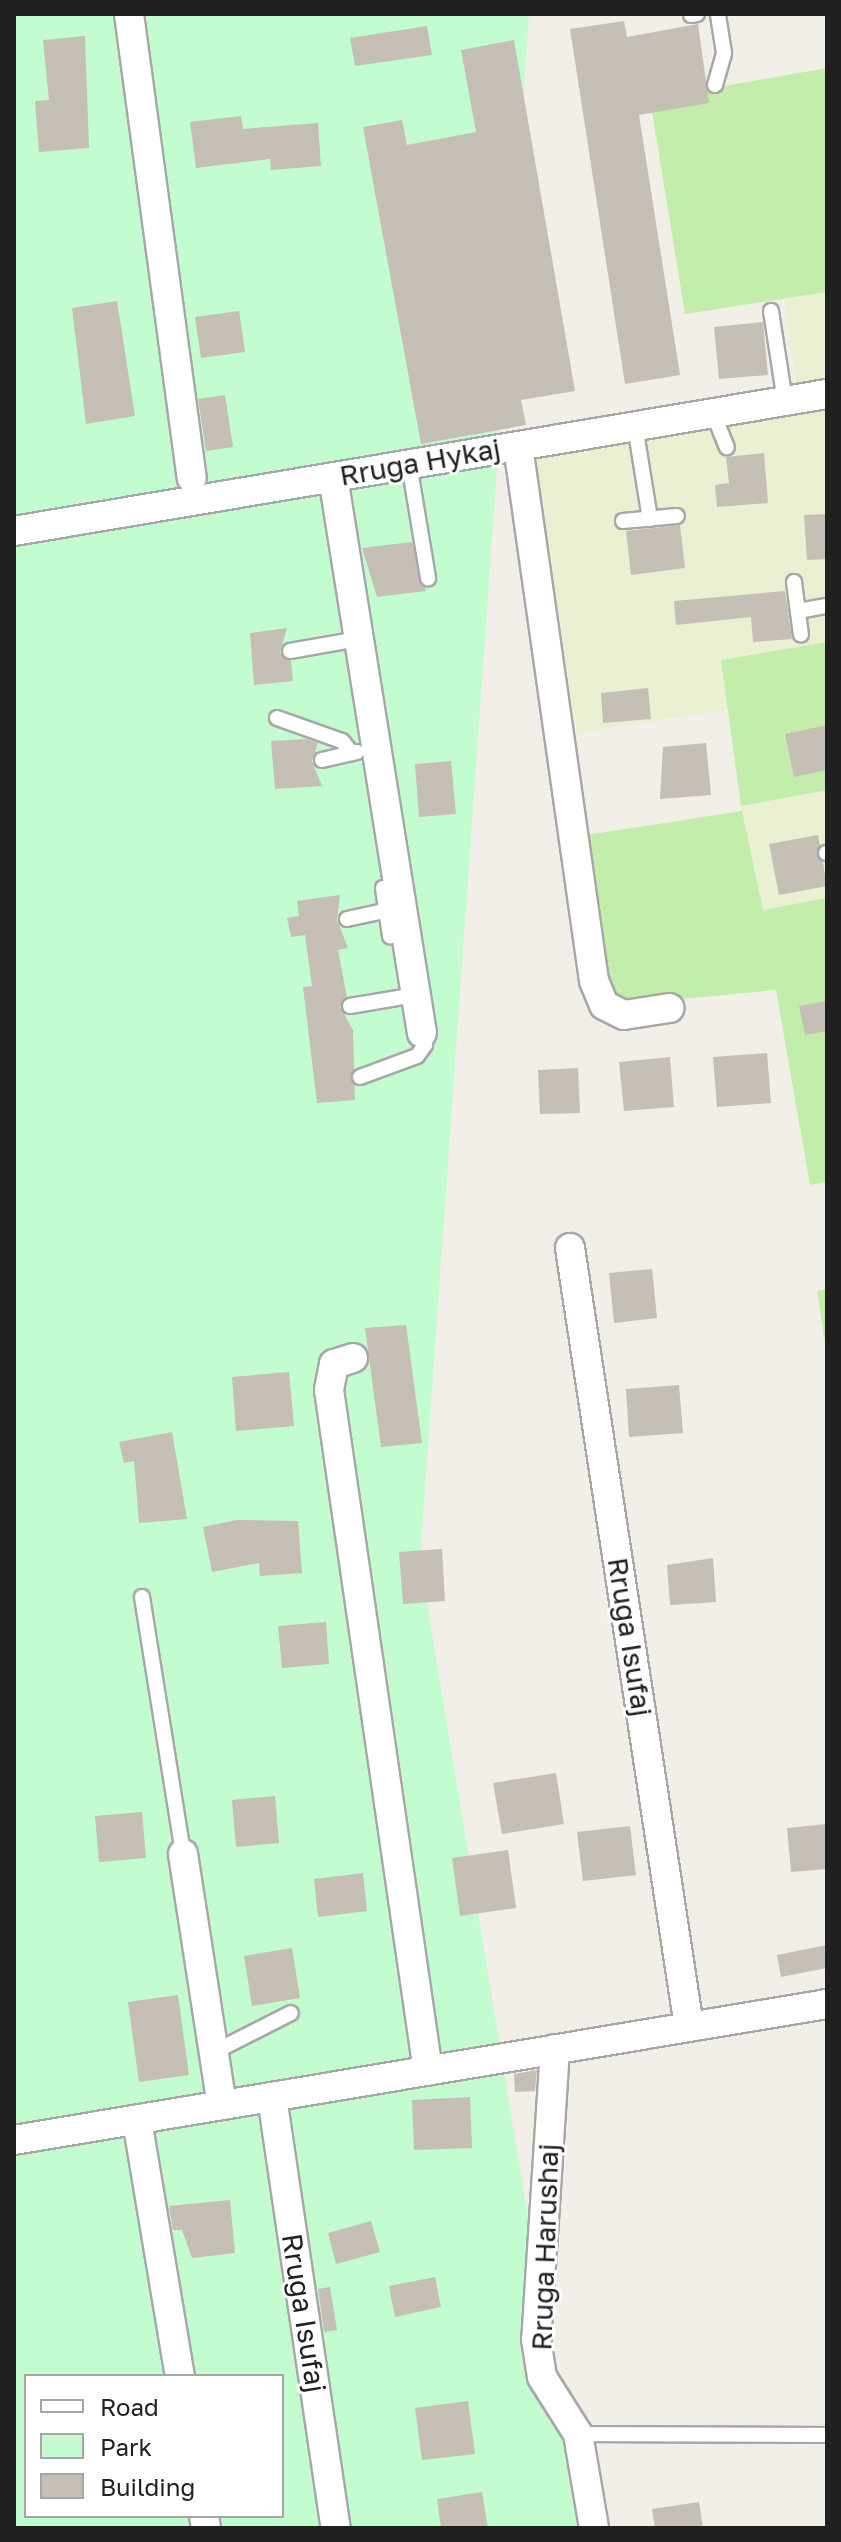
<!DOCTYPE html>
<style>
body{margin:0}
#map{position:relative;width:841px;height:2542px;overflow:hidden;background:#f1efe7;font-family:"Golos Text",sans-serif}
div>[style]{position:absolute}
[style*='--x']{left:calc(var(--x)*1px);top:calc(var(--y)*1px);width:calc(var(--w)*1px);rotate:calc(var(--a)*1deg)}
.farmland>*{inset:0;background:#eaf0d2}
.grass>*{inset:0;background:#c3edab}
.park>*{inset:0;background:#c3fccf}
.building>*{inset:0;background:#c6bfb5}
.roads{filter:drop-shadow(2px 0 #a7a7a7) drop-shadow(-2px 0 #a7a7a7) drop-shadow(0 2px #a7a7a7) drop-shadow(0 -2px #a7a7a7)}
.lane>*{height:14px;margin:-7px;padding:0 7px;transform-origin:7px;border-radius:7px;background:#fff}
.street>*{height:28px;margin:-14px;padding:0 14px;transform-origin:14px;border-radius:14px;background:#fff}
span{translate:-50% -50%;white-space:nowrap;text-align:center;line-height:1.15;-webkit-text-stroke:6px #fff;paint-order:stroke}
.street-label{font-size:28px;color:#202020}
.frame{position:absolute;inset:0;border:16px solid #202020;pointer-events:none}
.legend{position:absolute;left:24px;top:2374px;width:260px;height:144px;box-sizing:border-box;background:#fff;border:2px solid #a6a6a6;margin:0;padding:10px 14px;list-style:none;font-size:24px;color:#202020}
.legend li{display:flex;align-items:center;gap:16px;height:40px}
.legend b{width:40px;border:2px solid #a6a6a6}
</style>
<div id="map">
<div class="farmland">
<i style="clip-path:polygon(827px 292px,827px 382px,797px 387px,784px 299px)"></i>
<i style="clip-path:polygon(827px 406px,827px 642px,721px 660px,728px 709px,577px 733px,534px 457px)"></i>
<i style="clip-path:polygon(827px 790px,827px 898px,763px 911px,741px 806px)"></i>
</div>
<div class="grass">
<i style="clip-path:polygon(827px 68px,827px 292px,685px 314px,650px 99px)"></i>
<i style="clip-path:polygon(827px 642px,827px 790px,741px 806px,721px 660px)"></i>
<i style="clip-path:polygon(742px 811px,763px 910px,827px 898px,827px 1182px,810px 1185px,776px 990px,648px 1002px,626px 1000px,606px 986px,580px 836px)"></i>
<i style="clip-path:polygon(827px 1289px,827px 1355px,817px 1291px)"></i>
</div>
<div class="park">
<i style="clip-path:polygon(evenodd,14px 14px,529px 14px,420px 1560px,579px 2528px,14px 2528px,14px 14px,26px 2376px,282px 2376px,282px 2516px,26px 2516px,26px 2376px)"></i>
</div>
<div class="building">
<i style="clip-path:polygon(624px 21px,627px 37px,698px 24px,709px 103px,639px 115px,680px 375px,625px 384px,570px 29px)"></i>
<i style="clip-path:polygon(427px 26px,432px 55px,355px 66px,350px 38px)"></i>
<i style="clip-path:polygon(85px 36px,89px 148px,39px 152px,35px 101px,49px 100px,43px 40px)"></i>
<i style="clip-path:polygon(514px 40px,575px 391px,521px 400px,526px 425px,421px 444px,363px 127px,402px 120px,407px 145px,476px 132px,461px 50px)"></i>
<i style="clip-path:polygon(241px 116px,243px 129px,318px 123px,321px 166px,271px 170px,270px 159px,196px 168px,190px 122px)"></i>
<i style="clip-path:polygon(117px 301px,135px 416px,86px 424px,72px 308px)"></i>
<i style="clip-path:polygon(239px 311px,245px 352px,201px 358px,195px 317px)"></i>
<i style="clip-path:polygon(763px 322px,768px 375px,719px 379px,714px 327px)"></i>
<i style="clip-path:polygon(225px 395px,233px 447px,206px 451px,198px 399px)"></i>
<i style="clip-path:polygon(764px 453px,768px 503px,717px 507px,715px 485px,729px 483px,726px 457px)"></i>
<i style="clip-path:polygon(827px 514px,827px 559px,807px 560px,804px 515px)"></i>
<i style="clip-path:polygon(680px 525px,685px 568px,631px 575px,626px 531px)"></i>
<i style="clip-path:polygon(412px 542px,426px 591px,377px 597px,362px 548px)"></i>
<i style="clip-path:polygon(785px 591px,792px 639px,753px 642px,751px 617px,676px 625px,674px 601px)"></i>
<i style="clip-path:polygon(287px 628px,280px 652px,291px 661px,293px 681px,254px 685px,250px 633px)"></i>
<i style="clip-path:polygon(648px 688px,651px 719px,603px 723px,601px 693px)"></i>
<i style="clip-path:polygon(827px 725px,827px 770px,794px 777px,785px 734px)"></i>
<i style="clip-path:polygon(306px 739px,318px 743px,312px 761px,322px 786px,275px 789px,271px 741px)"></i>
<i style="clip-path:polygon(706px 743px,711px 795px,660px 799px,663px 747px)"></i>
<i style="clip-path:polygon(451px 761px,456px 814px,419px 817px,415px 764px)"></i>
<i style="clip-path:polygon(818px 835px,827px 886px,779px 895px,769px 844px)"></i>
<i style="clip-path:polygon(340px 895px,337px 920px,348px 948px,338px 950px,347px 997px,340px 1007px,353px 1030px,355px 1100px,317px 1103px,303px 987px,312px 986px,305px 935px,291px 937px,287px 918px,299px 916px,297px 901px)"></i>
<i style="clip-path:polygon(827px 1001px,827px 1031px,805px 1035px,799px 1006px)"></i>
<i style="clip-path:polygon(767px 1053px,771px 1103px,717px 1107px,713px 1057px)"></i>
<i style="clip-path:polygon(670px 1057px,674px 1107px,624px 1111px,619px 1062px)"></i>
<i style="clip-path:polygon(578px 1068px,580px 1113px,540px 1114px,538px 1070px)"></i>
<i style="clip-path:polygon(652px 1269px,657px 1318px,614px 1323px,609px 1273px)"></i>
<i style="clip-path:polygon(406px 1325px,422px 1443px,381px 1447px,365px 1328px)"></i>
<i style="clip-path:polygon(289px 1372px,294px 1426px,236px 1431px,232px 1377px)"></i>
<i style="clip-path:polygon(679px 1385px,683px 1433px,629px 1437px,626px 1389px)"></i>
<i style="clip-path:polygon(172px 1432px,187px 1519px,139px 1523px,134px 1461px,124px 1463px,119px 1442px)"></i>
<i style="clip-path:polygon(237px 1520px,298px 1521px,302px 1573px,260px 1576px,259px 1563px,212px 1572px,203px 1527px)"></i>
<i style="clip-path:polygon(442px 1549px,445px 1601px,403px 1604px,399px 1552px)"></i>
<i style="clip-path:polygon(713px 1558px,716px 1602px,670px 1605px,667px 1565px)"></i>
<i style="clip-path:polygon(326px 1622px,329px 1664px,282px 1668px,278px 1626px)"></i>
<i style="clip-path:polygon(556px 1773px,564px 1824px,502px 1834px,493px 1783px)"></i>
<i style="clip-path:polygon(275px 1796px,279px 1843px,236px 1847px,232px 1800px)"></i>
<i style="clip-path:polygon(142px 1812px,146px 1858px,99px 1862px,95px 1816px)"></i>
<i style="clip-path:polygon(827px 1824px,827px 1869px,791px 1872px,787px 1828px)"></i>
<i style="clip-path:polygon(630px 1826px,636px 1875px,583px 1881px,577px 1832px)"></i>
<i style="clip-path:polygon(508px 1850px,516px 1908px,460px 1916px,452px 1858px)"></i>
<i style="clip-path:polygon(363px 1873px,367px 1911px,318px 1917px,314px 1879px)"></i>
<i style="clip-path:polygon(827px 1945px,827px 1968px,781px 1977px,777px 1955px)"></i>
<i style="clip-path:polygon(292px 1948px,300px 1998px,252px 2006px,244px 1956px)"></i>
<i style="clip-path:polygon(178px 1995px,189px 2075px,139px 2082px,128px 2002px)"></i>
<i style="clip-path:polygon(537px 2070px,535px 2091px,515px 2092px,514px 2074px)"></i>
<i style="clip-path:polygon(470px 2097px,472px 2148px,414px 2150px,412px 2100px)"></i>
<i style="clip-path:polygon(230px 2200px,235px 2253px,192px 2258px,182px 2230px,173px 2230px,169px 2206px)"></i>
<i style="clip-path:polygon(371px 2221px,380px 2252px,336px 2264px,328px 2233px)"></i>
<i style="clip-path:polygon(435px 2277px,441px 2307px,395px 2317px,389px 2286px)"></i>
<i style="clip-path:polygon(330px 2287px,337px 2330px,324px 2332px,318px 2289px)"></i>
<i style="clip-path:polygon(468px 2401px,475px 2454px,422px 2460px,415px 2408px)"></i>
<i style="clip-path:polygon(482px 2492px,488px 2528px,441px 2528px,437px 2499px)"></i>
<i style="clip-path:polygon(699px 2502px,703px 2528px,655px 2528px,652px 2509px)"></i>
</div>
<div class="roads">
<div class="lane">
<i style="--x:691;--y:15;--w:6;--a:-9"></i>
<i style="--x:715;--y:85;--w:33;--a:-74"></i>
<i style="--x:724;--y:53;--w:39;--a:-99"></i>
<i style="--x:771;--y:311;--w:91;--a:81.2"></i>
<i style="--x:713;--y:413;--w:37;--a:68"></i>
<i style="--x:635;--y:426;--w:94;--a:80.8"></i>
<i style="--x:409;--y:464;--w:116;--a:80.5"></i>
<i style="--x:623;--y:521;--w:54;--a:-5.3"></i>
<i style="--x:794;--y:582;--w:53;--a:82.5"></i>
<i style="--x:798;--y:611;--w:29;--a:-10"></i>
<i style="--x:290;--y:651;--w:70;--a:-9.9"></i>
<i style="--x:277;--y:718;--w:69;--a:19.5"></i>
<i style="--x:342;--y:741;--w:16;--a:50"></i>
<i style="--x:322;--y:760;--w:36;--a:-13"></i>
<i style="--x:826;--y:853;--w:1;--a:0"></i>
<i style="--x:383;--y:888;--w:49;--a:81.7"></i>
<i style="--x:347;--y:919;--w:56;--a:-12.3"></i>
<i style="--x:350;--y:1006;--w:67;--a:-9.5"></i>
<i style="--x:360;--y:1077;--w:61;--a:-20.2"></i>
<i style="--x:417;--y:1056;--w:14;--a:-54"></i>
<i style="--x:425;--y:1045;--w:12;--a:-104"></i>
<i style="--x:142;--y:1597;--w:260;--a:80.9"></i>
<i style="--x:214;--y:2052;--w:86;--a:-26.9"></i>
<i style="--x:578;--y:2434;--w:249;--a:0.2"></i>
</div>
<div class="street">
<i style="--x:129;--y:14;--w:468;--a:82.3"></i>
<i style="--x:518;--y:446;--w:540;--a:81.91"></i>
<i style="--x:594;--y:981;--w:26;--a:67"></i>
<i style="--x:604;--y:1005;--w:22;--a:27"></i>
<i style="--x:624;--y:1015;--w:46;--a:-8.8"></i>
<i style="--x:333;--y:477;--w:563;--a:80.91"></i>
<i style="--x:14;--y:531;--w:824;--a:-9.57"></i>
<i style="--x:570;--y:1248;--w:788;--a:81.31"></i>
<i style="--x:353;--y:1358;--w:20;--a:162"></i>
<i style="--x:334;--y:1364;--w:26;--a:101"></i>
<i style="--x:329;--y:1390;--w:688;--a:81.73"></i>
<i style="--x:183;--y:1854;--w:254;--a:81.2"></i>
<i style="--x:555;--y:2049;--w:291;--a:93.7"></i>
<i style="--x:536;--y:2339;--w:38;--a:81"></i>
<i style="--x:542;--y:2377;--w:67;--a:57.7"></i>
<i style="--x:578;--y:2434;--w:95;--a:80.3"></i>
<i style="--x:272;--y:2097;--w:436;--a:81.6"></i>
<i style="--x:137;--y:2120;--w:260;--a:80.5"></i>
<i style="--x:14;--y:2140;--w:824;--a:-9.5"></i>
<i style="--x:204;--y:2516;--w:12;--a:81"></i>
</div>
</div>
<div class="street-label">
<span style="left:420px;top:462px;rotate:-10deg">Rruga Hykaj</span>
<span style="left:630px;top:1637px;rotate:81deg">Rruga Isufaj</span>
<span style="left:545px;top:2247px;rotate:-88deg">Rruga Harushaj</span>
<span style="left:304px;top:2313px;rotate:81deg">Rruga Isufaj</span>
</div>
<div class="frame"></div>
<ul class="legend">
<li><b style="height:10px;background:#fff"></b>Road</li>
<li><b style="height:22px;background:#c3fccf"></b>Park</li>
<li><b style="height:22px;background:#c6bfb5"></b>Building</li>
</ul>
</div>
